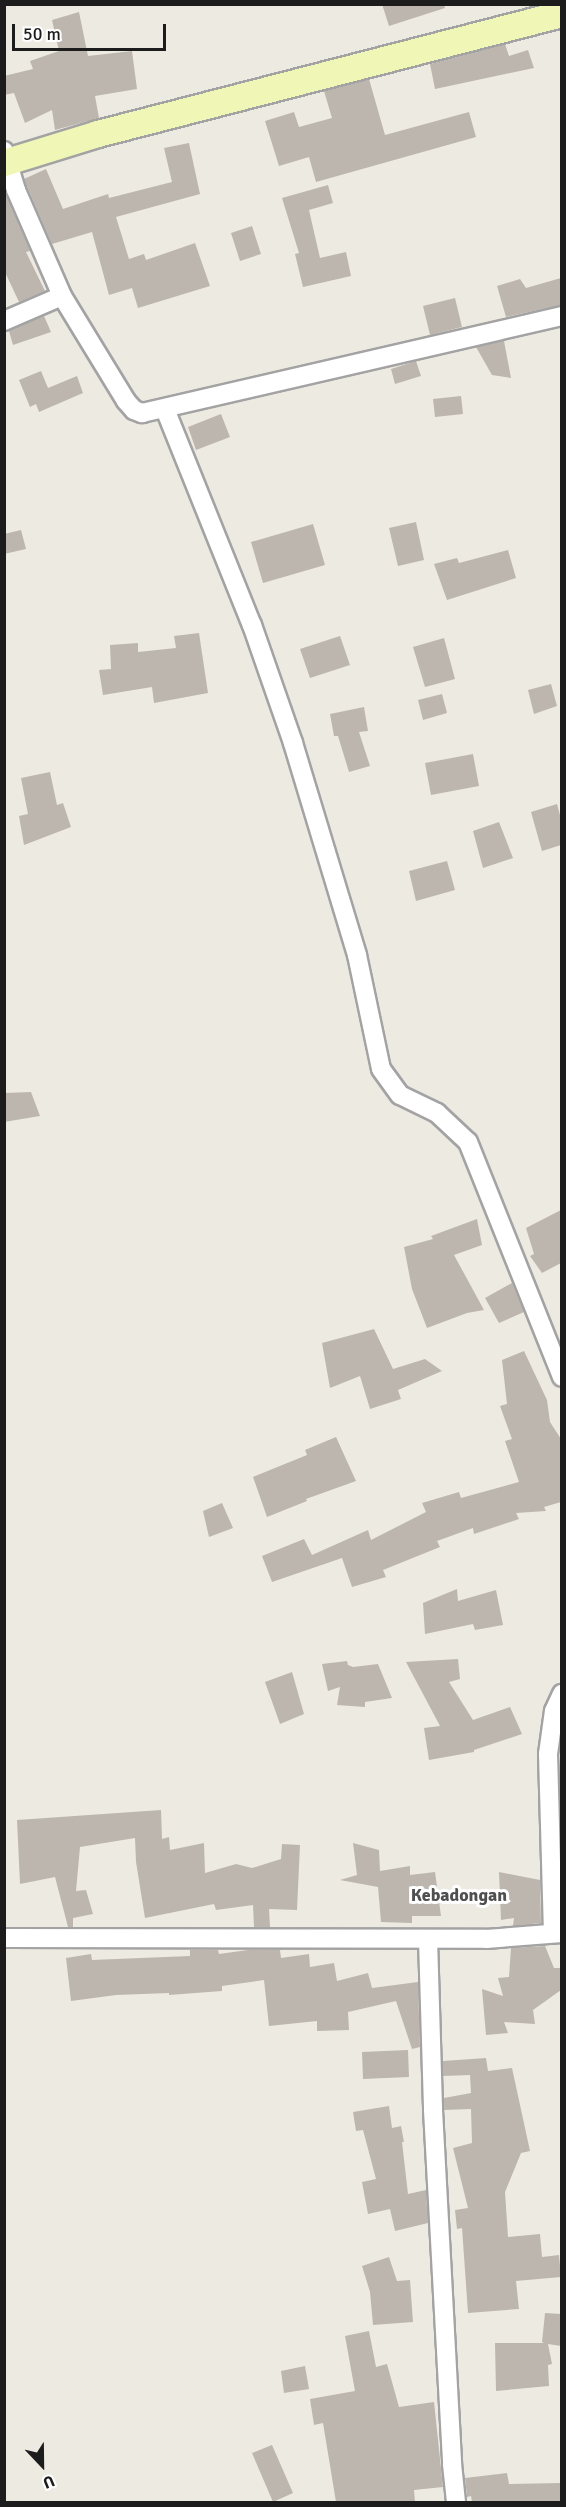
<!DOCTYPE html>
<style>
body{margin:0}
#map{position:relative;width:566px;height:2507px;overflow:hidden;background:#edeae2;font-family:Signika,sans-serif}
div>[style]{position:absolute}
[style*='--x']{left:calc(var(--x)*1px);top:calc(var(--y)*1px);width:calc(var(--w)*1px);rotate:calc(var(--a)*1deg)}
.building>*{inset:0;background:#bdb6ae}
.roads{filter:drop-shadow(2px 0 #a3a3a3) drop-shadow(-2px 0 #a3a3a3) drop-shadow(0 2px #a3a3a3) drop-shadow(0 -2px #a3a3a3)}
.street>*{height:18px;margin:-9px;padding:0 9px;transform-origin:9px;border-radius:9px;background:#fff}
.secondary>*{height:26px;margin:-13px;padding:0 13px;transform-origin:13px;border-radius:13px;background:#f0f7b6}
span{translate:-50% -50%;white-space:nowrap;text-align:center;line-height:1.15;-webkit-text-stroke:6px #fff;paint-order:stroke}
.quarter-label{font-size:18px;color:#4f4f4f;font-weight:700}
.frame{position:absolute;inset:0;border:6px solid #1c1c1c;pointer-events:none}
.north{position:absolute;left:12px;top:2435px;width:60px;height:60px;-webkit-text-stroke:4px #fff;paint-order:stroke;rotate:158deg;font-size:16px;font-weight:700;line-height:24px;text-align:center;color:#1c1c1c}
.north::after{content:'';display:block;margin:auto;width:21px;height:27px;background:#1c1c1c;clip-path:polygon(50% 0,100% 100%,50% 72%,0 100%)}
.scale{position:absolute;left:12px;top:24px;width:154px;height:27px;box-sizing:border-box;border:3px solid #1c1c1c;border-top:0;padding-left:8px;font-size:18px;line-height:21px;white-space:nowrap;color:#1c1c1c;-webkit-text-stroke:4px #fff;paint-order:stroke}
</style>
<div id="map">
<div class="building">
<i style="clip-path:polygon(382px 4px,444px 4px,445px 8px,389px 26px)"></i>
<i style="clip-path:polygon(79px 12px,88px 56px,132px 51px,137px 89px,95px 96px,99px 118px,55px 130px,52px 110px,25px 123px,14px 93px,4px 95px,4px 76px,33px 69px,30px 61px,59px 51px,52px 20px)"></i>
<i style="clip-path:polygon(505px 44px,509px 56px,528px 50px,534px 68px,435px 89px,430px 64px)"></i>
<i style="clip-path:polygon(369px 79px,385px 135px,469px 112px,476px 137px,316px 182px,309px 157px,279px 166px,265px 121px,294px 112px,299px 127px,332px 118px,324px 91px)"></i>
<i style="clip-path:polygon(189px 143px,200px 194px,116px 217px,129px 259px,144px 254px,146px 260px,195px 243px,210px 286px,138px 308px,132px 288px,109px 295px,92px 232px,52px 244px,24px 179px,46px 169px,63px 209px,108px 194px,109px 198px,172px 182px,164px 148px)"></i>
<i style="clip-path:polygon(328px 185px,333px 203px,309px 210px,320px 258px,346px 252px,351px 276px,303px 287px,295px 254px,299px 253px,282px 198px)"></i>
<i style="clip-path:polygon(4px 191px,30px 251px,26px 252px,45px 291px,19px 302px,4px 270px)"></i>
<i style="clip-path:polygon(252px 226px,261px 254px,240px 261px,231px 233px)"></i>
<i style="clip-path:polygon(561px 278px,561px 305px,506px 317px,497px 286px,520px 279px,526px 288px)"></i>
<i style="clip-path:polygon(455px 298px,462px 327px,430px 335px,423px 306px)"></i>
<i style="clip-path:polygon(44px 316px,51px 332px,13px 345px,9px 331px)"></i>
<i style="clip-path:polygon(504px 341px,511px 378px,492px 375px,476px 347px)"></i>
<i style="clip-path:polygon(416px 361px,421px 376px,395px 384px,391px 369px)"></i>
<i style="clip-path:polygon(41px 371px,48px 388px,77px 376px,83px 393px,39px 412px,36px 404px,30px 407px,19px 380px)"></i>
<i style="clip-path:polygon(461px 396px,463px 414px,435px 417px,433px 399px)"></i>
<i style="clip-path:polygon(221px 414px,230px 437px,196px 450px,188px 427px)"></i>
<i style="clip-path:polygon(416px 522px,424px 560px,398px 566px,389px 528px)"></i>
<i style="clip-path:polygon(313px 524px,325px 565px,263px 583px,251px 542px)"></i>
<i style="clip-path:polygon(21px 530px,26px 549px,4px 554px,4px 534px)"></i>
<i style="clip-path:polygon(508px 550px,516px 578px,447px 600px,434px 564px,457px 558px,459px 563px)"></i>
<i style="clip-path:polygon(199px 633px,208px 693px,154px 703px,152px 687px,103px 695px,99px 670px,111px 669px,110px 645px,138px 643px,138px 652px,176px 648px,174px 636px)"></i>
<i style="clip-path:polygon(340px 636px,350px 665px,310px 678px,300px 649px)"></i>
<i style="clip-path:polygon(444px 638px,455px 679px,425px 687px,413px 647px)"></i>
<i style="clip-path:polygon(551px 684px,557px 706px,534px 714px,528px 690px)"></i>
<i style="clip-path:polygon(442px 694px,447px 713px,423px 720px,418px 700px)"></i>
<i style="clip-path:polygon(364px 707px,368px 731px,359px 732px,370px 766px,349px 772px,338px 736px,334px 736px,330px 714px)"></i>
<i style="clip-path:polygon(473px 754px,479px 786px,431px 795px,425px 763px)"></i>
<i style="clip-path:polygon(50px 772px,57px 805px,63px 803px,71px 827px,24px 845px,19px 816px,28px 814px,21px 778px)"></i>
<i style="clip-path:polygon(557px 804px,561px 819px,561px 845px,542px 851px,531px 812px)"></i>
<i style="clip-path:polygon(499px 822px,513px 858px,483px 868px,473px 831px)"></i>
<i style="clip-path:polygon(447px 861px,455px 890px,416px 901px,409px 871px)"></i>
<i style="clip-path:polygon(31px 1092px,40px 1116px,4px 1122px,4px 1093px)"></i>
<i style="clip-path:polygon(561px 1210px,561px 1263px,542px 1273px,530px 1256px,534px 1254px,526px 1228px)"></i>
<i style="clip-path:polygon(477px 1219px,482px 1245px,454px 1255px,484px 1310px,467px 1313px,427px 1328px,412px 1289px,404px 1247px,433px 1239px,431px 1236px)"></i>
<i style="clip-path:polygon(512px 1283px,524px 1312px,499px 1323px,485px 1298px)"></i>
<i style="clip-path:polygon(374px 1329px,393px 1369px,425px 1359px,442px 1371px,398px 1390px,401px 1399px,370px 1409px,360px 1376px,330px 1388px,322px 1343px)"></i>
<i style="clip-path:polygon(524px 1351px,547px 1400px,550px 1422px,561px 1439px,561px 1502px,544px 1507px,546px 1511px,516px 1513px,519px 1519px,474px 1534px,473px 1528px,437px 1541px,440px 1547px,383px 1570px,386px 1577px,352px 1587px,342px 1558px,272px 1582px,262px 1556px,304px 1539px,312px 1555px,368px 1530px,371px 1540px,426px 1512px,422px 1503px,459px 1492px,461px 1498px,519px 1482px,505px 1441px,512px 1439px,500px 1406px,507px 1404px,502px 1360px)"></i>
<i style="clip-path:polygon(336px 1437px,356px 1481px,306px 1499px,307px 1501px,267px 1517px,253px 1477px,307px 1455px,305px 1450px)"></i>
<i style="clip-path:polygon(222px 1503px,233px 1528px,209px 1537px,203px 1511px)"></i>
<i style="clip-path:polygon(457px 1589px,458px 1601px,496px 1590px,503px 1625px,475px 1630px,473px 1624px,425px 1634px,423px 1603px)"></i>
<i style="clip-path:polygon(458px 1659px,460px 1679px,449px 1682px,473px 1720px,510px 1707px,522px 1734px,474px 1750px,474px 1752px,429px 1760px,424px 1728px,440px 1726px,406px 1662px)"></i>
<i style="clip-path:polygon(347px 1661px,348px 1665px,353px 1667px,378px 1664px,392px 1698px,365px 1702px,365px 1707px,337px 1705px,340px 1687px,328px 1691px,322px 1664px)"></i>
<i style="clip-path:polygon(292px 1672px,304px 1714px,280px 1724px,265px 1682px)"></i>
<i style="clip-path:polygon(161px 1810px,162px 1839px,169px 1837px,170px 1850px,204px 1843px,205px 1873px,236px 1864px,252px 1868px,281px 1859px,282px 1844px,300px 1845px,297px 1910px,269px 1909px,270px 1927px,254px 1927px,253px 1905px,216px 1910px,214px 1904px,145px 1918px,136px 1862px,135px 1838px,80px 1847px,76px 1891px,86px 1890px,93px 1914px,73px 1918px,73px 1927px,68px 1927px,55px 1877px,20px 1884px,17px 1820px)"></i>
<i style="clip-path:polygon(353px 1843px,379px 1850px,380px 1871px,410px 1866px,410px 1875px,435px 1872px,441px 1916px,412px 1916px,412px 1923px,381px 1922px,378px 1887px,340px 1880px,357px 1875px)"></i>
<i style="clip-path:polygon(499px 1872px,540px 1880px,541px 1923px,513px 1926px,514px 1918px,501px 1920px)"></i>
<i style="clip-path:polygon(545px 1946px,554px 1968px,561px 1968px,561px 1990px,533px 2010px,535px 2024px,504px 2022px,508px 2033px,486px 2035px,482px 1989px,503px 1996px,498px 1978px,509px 1977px,511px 1948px)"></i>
<i style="clip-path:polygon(190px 1950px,218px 1950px,219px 1954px,248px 1950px,280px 1950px,281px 1958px,309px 1954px,310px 1967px,334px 1963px,337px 1981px,368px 1973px,372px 1988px,418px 1982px,420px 2047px,412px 2049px,396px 2001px,348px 2012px,349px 2030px,317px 2031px,317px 2021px,269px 2026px,264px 1980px,222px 1986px,222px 1991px,169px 1995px,169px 1993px,116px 1995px,71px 2001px,66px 1958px,91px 1954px,92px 1960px,190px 1956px)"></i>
<i style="clip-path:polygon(408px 2050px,409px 2077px,363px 2079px,362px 2052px)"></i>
<i style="clip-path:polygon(486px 2058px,488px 2071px,512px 2068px,530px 2151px,521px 2153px,505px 2192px,508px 2237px,540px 2234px,542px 2257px,559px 2255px,561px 2277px,516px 2281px,519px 2309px,468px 2313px,462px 2228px,457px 2229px,455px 2210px,468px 2208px,453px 2148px,472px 2143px,471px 2109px,444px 2110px,444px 2098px,471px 2093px,470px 2075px,443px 2076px,443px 2061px)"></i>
<i style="clip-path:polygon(389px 2106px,392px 2128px,401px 2126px,404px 2142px,402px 2142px,408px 2194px,426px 2190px,428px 2223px,395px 2231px,390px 2209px,368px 2214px,362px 2182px,376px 2179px,363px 2130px,356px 2131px,353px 2112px)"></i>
<i style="clip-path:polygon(389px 2257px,397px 2281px,410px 2280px,413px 2322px,373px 2325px,370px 2292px,362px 2266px)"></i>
<i style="clip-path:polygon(545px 2313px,561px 2314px,561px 2346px,548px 2344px,552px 2364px,548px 2365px,549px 2386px,496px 2391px,495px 2343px,544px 2343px,542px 2342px)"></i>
<i style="clip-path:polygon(369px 2331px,376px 2367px,387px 2364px,399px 2407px,434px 2402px,443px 2487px,414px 2490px,415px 2502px,336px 2502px,323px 2423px,314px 2425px,310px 2399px,355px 2391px,345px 2336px)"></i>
<i style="clip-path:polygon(305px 2366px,309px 2389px,284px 2393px,281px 2371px)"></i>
<i style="clip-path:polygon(272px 2445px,293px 2493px,273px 2502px,252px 2453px)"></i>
<i style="clip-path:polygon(507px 2473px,509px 2484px,561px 2483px,561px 2502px,472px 2502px,471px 2496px,467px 2497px,465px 2478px)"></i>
</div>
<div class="roads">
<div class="street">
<i style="--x:4;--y:151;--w:41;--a:72.9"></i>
<i style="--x:16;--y:190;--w:116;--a:66.5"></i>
<i style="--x:62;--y:296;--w:123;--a:58.6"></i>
<i style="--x:126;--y:401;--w:12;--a:48"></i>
<i style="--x:134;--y:410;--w:9;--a:21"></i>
<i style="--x:142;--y:413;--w:431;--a:-13"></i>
<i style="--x:4;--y:321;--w:63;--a:-23.3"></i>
<i style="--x:165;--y:409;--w:233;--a:68.1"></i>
<i style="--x:252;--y:625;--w:125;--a:70.8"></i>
<i style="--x:293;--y:743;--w:221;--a:73.2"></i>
<i style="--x:357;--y:955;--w:116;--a:78.1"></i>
<i style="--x:381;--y:1069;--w:32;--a:54"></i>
<i style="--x:400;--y:1095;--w:41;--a:25.9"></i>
<i style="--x:437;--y:1113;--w:42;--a:43.1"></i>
<i style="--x:468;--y:1142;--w:253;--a:68.2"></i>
<i style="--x:553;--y:1933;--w:179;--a:-91.6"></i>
<i style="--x:548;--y:1754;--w:43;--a:-82.1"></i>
<i style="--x:554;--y:1711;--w:19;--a:-65"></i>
<i style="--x:4;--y:1938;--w:482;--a:0.1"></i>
<i style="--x:486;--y:1939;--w:76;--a:-4.5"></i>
<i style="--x:428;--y:1939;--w:171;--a:88.3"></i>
<i style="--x:433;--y:2110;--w:355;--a:86.9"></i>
<i style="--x:452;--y:2464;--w:38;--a:84"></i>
</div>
<div class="secondary">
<i style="--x:4;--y:163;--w:98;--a:-17.1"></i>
<i style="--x:98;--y:134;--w:479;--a:-14.5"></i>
</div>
</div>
<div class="quarter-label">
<span style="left:459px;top:1895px">Kebadongan</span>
</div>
<div class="frame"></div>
<div class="north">U</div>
<div class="scale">50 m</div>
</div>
